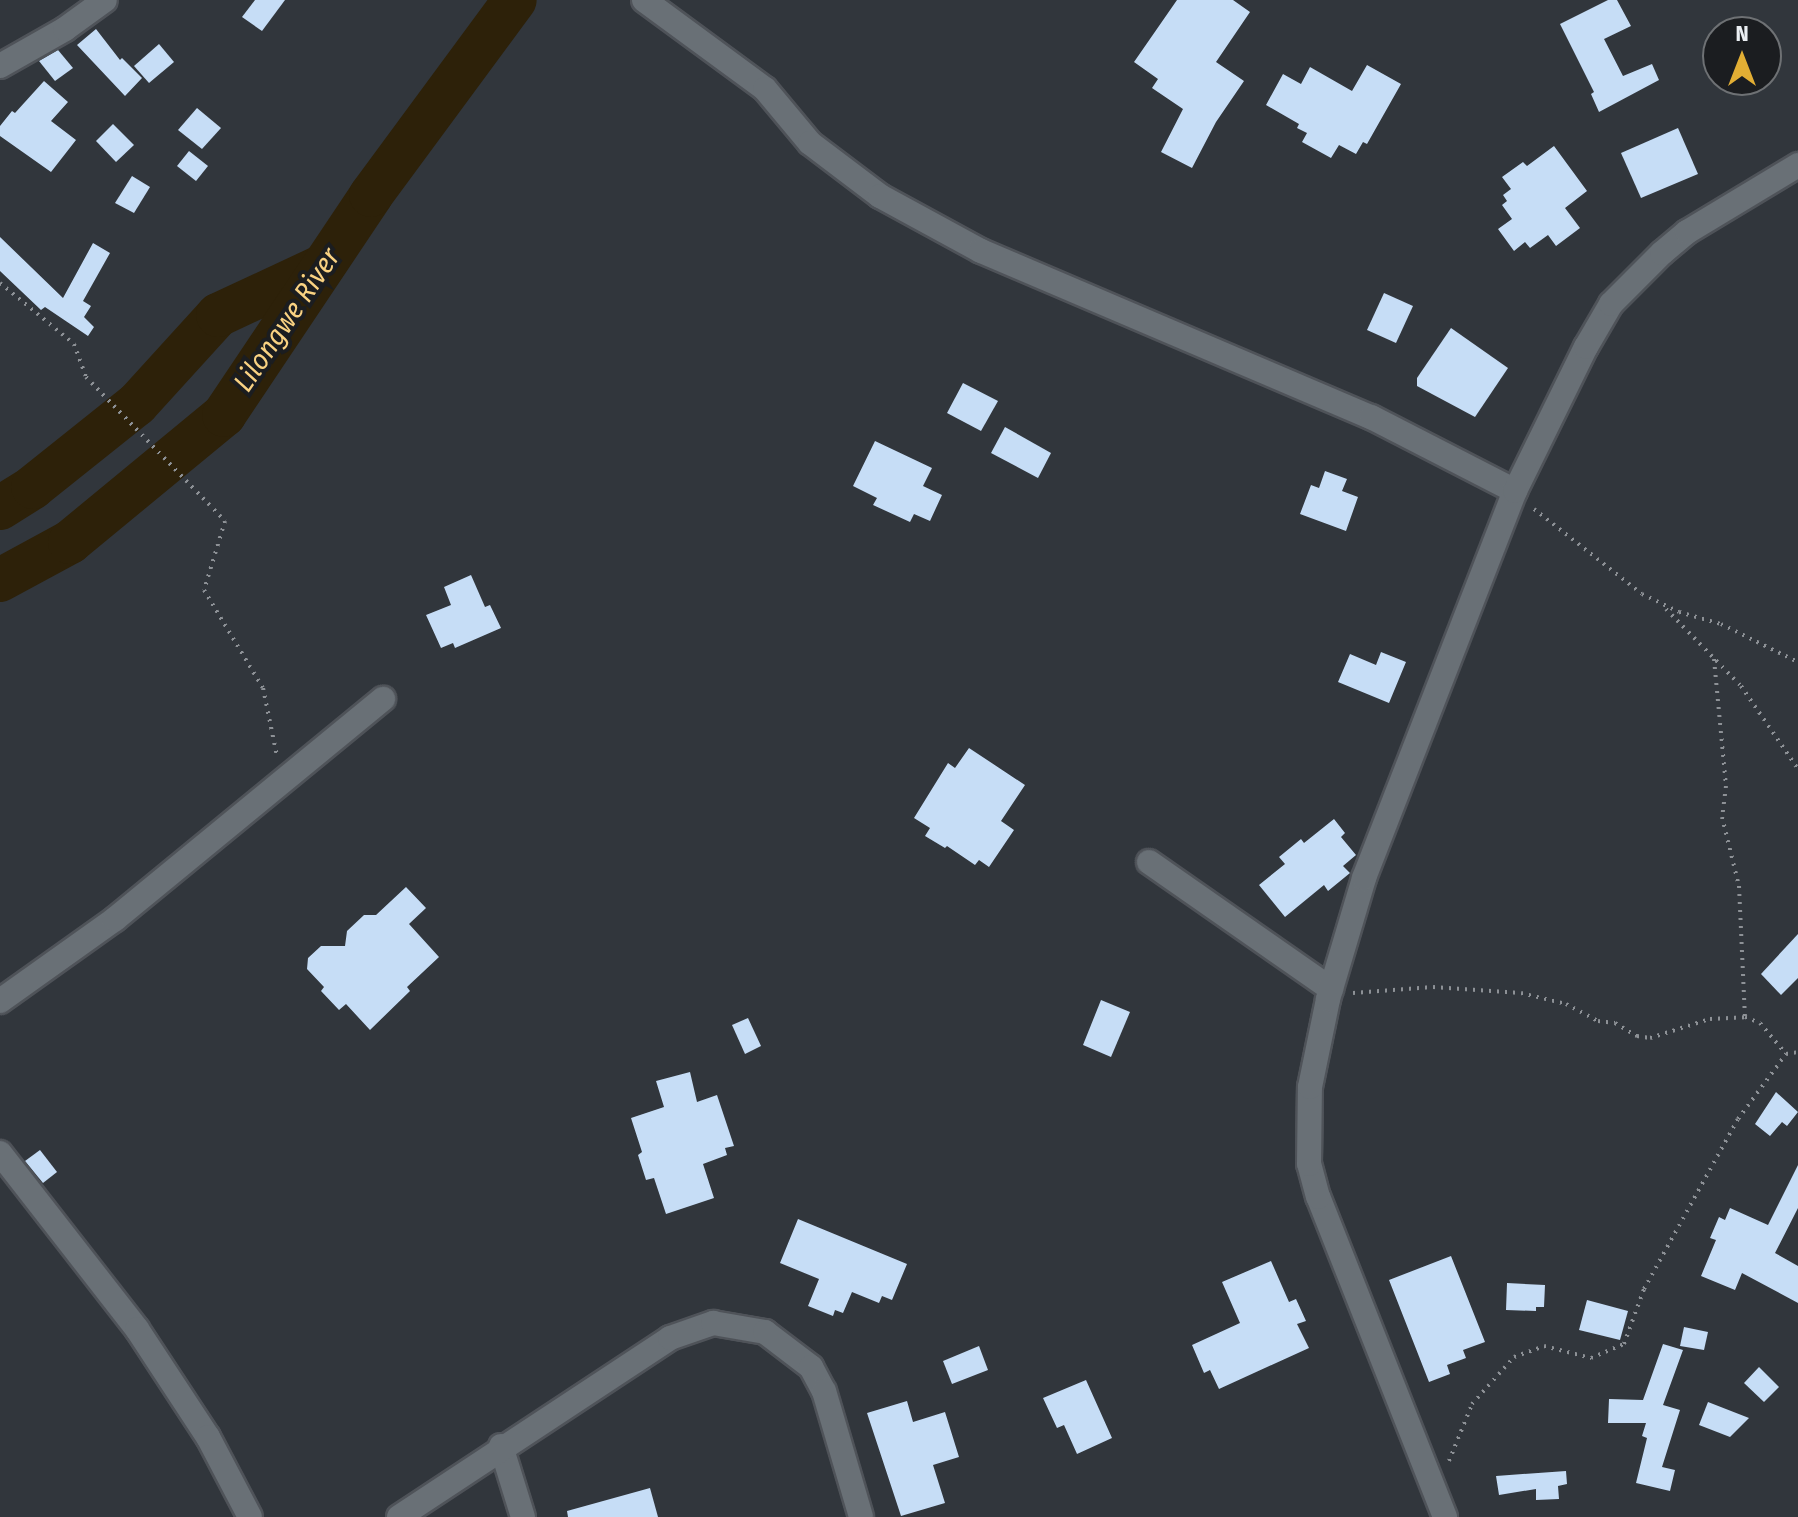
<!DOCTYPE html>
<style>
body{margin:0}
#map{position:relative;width:1798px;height:1517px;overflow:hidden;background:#31363c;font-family:"Fira Sans Condensed",sans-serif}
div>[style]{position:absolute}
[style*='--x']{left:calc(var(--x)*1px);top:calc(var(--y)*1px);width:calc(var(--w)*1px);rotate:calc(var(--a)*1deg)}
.river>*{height:44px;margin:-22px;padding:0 22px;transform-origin:22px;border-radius:22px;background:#2d2109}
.building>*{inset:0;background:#c6ddf6}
.path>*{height:4px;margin-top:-2px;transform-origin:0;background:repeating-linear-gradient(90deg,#8d9196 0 2px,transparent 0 8px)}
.roads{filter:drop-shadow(2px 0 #4f5359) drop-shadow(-2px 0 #4f5359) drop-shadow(0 2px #4f5359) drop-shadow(0 -2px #4f5359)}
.minor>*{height:24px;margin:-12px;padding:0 12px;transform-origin:12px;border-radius:12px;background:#697076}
span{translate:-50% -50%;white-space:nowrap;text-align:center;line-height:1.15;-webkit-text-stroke:8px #1b1d20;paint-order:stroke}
.water-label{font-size:28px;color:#f9d282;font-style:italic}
.north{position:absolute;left:1702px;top:16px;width:80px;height:80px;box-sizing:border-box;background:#1b1d20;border:2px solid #6e7174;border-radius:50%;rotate:0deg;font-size:22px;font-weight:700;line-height:32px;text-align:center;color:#eaeef2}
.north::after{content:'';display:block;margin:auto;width:28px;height:36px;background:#e2ae34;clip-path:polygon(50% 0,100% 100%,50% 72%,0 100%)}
</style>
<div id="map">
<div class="river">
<i style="--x:0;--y:508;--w:39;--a:-32"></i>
<i style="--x:33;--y:487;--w:133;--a:-38.6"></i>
<i style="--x:137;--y:404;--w:120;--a:-47.7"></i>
<i style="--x:218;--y:315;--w:116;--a:-25"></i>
<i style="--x:0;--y:580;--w:80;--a:-28.5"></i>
<i style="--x:70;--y:542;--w:200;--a:-39.5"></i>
<i style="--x:224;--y:415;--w:265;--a:-56.2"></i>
<i style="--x:371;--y:195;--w:242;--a:-53.6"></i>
</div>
<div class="building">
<i style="clip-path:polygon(255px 0,285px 0,262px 31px,242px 17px)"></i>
<i style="clip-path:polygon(1177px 0,1233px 0,1250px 12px,1216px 62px,1244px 81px,1216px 122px,1192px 168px,1161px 152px,1183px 109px,1152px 88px,1158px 79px,1134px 62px)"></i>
<i style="clip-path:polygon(1608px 0,1617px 0,1631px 26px,1604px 39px,1623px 76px,1652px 64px,1659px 80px,1599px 112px,1591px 94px,1594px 92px,1560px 24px)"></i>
<i style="clip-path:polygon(96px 29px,120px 60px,122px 58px,142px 78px,125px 96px,77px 45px)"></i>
<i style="clip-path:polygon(159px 44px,174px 62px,149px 83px,134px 66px)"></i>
<i style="clip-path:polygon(58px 50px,73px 68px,55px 81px,39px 61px)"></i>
<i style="clip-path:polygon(1367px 65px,1401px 84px,1367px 144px,1363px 142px,1356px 154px,1339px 145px,1331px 158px,1302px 142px,1307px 133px,1297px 128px,1299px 124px,1266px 105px,1283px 74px,1301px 84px,1310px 67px,1352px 91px)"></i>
<i style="clip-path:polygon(44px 81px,68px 102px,51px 121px,76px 140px,51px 172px,0 136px,0 126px,12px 111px,15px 113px)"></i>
<i style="clip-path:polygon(197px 108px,221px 128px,202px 149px,178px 130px)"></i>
<i style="clip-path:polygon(113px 124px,134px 145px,116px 162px,96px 141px)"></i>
<i style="clip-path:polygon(1678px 128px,1698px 174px,1641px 198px,1621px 153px)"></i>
<i style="clip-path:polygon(1554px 146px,1587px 191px,1565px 208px,1580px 228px,1556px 246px,1548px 235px,1530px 248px,1525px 242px,1514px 251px,1498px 229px,1512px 219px,1502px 205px,1507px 201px,1503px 195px,1511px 189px,1502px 177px,1523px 162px,1527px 166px)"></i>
<i style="clip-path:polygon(189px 151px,208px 166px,196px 181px,177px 166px)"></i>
<i style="clip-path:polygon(132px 176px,150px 187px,134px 213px,115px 203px)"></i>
<i style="clip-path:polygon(0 237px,63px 298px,93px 243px,110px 253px,83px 301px,91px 306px,84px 317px,94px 327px,88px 336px,45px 307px,41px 310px,0 271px)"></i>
<i style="clip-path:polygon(1384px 293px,1413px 306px,1396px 343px,1367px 330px)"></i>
<i style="clip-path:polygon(1451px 328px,1508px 368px,1475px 417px,1417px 386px,1417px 378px)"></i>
<i style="clip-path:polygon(963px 383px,998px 401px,981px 431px,947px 413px)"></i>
<i style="clip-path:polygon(1005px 427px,1051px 453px,1038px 478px,991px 453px)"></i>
<i style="clip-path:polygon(875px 441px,932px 468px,923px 486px,942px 495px,930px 521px,914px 514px,910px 522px,873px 505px,877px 498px,853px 486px)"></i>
<i style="clip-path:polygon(1325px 471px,1347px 479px,1342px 491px,1358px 497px,1346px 531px,1300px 514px,1311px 485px,1319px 488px)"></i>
<i style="clip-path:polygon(471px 575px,485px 607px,490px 605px,501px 628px,455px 648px,453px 643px,441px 648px,426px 615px,451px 605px,444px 587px)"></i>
<i style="clip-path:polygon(1381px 652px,1406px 662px,1389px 703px,1338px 682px,1350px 654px,1376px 665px)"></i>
<i style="clip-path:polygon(969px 748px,1025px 785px,1001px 821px,1014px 830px,989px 867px,979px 860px,975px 865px,947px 846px,945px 848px,925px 836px,930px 828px,914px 818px,948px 763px,955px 768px)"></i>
<i style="clip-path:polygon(1334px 819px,1345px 833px,1341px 837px,1356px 855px,1343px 866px,1350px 873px,1328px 891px,1324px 885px,1285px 917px,1259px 885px,1285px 864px,1279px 857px,1301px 839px,1304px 843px)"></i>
<i style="clip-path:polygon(406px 887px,426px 908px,409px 924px,439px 957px,407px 987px,410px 991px,370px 1030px,346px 1004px,339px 1010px,321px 991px,324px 987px,307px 969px,308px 958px,321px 946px,345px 946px,347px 931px,364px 915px,376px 915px)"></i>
<i style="clip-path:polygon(1798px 934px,1798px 978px,1781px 995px,1761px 974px)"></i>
<i style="clip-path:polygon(1101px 1000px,1130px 1012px,1111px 1057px,1083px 1045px)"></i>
<i style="clip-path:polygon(748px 1018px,761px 1046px,745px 1054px,732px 1025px)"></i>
<i style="clip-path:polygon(690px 1072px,697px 1102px,717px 1095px,734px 1146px,725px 1148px,727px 1155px,703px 1164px,714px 1198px,666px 1214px,654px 1178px,646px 1180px,638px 1155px,642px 1152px,631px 1118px,664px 1107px,656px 1081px)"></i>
<i style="clip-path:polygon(1776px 1092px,1798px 1112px,1787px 1126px,1782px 1122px,1770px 1136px,1755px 1124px)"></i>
<i style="clip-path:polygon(40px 1150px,57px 1172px,43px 1183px,25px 1161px)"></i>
<i style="clip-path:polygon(1798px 1165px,1798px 1208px,1775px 1253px,1798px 1266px,1798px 1303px,1742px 1273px,1735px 1290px,1701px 1276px,1716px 1240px,1710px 1238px,1719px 1217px,1725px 1220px,1730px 1208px,1768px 1225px)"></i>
<i style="clip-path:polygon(798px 1219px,907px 1264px,892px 1300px,882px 1296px,879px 1303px,852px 1292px,843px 1313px,835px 1310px,833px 1316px,808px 1306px,819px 1279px,780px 1263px)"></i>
<i style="clip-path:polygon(1451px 1256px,1485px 1342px,1463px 1350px,1466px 1358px,1447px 1365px,1450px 1374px,1429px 1382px,1389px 1280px)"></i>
<i style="clip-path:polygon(1271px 1261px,1289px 1302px,1296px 1299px,1306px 1321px,1297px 1324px,1309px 1348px,1219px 1389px,1210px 1370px,1204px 1373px,1192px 1345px,1240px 1323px,1222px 1282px)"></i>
<i style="clip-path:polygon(1507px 1283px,1545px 1285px,1544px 1307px,1536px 1307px,1536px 1311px,1506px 1310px)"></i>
<i style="clip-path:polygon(1587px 1300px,1628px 1311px,1620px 1340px,1579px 1330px)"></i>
<i style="clip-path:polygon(1684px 1327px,1708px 1332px,1704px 1350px,1680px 1346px)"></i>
<i style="clip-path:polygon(1663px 1344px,1683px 1350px,1663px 1405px,1680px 1410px,1662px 1467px,1675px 1470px,1670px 1491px,1636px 1483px,1647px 1438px,1642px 1436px,1646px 1423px,1608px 1423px,1609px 1399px,1643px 1400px)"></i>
<i style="clip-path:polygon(979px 1346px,988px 1370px,952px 1384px,943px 1361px)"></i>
<i style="clip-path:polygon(1759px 1367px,1779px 1387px,1764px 1402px,1744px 1383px)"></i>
<i style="clip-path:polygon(1086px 1380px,1112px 1438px,1077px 1454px,1064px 1425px,1057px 1428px,1043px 1398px)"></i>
<i style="clip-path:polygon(907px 1401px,913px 1422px,945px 1412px,959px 1457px,933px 1465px,945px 1503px,901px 1516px,867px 1413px)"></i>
<i style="clip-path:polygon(1708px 1402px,1749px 1418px,1730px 1437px,1699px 1425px)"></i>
<i style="clip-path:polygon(1566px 1471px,1567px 1484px,1558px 1486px,1559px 1499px,1536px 1500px,1536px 1489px,1499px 1495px,1496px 1476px)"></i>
<i style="clip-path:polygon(650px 1488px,658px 1517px,568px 1517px,567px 1511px)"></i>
</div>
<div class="path">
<i style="--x:0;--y:283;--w:96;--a:39.5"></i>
<i style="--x:74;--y:344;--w:35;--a:70"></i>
<i style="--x:86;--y:377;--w:200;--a:46"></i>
<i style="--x:225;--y:521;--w:72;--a:106.9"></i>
<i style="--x:204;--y:590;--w:114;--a:59"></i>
<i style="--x:263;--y:688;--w:69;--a:78.4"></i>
<i style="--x:1534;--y:509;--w:137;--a:38.2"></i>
<i style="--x:1642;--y:594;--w:41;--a:25.9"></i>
<i style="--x:1679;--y:612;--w:44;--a:15.9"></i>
<i style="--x:1721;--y:624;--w:86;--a:26.3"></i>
<i style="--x:1666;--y:609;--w:107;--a:45.8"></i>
<i style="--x:1741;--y:686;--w:101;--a:55.5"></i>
<i style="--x:1714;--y:659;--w:128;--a:84.6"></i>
<i style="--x:1726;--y:786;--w:31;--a:97"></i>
<i style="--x:1722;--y:817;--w:71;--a:76.2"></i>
<i style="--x:1739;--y:886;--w:131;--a:87.4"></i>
<i style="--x:1353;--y:993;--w:80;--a:-4.3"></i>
<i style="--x:1433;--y:987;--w:88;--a:3.9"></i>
<i style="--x:1521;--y:993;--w:46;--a:13.7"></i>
<i style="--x:1566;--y:1004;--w:36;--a:28"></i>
<i style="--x:1598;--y:1021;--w:17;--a:7"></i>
<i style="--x:1615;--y:1023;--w:26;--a:31"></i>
<i style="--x:1637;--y:1036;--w:13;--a:9"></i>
<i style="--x:1650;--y:1038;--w:63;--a:-17.6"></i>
<i style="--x:1710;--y:1019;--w:35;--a:-3"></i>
<i style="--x:1745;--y:1017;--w:16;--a:22"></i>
<i style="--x:1760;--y:1023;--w:40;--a:50"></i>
<i style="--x:1449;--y:1461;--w:61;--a:-68"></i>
<i style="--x:1472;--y:1404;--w:63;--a:-48.2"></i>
<i style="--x:1514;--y:1357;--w:32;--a:-20"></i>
<i style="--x:1544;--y:1346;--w:49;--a:14.3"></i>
<i style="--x:1591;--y:1358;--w:36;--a:-23"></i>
<i style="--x:1624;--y:1344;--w:59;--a:-70"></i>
<i style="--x:1644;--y:1289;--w:194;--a:-61.1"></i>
<i style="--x:1738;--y:1119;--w:81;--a:-53.6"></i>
<i style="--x:1786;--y:1054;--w:12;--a:-9"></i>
</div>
<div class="roads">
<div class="minor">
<i style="--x:644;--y:0;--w:150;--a:36.3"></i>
<i style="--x:765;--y:89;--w:70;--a:50.2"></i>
<i style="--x:810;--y:143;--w:88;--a:37.1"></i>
<i style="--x:880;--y:196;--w:115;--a:28.6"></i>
<i style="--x:981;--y:251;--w:424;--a:23.1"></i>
<i style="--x:1371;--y:417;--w:162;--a:27.2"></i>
<i style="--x:0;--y:66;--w:75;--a:-29.6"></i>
<i style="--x:65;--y:29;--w:49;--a:-35.9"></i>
<i style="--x:1149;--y:862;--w:222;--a:34.9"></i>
<i style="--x:0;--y:1001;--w:141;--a:-35.5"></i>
<i style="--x:115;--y:919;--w:347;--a:-39.4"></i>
<i style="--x:0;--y:1153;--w:223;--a:52.1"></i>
<i style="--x:137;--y:1329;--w:129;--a:56.7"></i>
<i style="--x:208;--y:1437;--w:90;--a:62.3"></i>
<i style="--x:501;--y:1446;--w:74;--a:72.8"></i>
<i style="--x:399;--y:1517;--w:325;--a:-33.4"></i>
<i style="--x:670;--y:1338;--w:46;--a:-19.2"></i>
<i style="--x:713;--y:1323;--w:53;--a:9.8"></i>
<i style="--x:765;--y:1332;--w:58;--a:37.3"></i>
<i style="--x:811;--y:1367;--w:27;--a:62"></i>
<i style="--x:824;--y:1391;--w:131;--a:73.6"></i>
<i style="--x:1445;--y:1517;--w:344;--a:-111.6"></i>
<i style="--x:1318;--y:1197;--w:34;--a:-105"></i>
<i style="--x:1309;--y:1164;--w:77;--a:-89.3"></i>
<i style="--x:1310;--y:1087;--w:90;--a:-78.4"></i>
<i style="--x:1328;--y:999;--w:126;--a:-73.4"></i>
<i style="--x:1364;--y:878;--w:415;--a:-68.7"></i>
<i style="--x:1515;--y:491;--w:161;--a:-63.8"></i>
<i style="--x:1586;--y:347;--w:50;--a:-59.8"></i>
<i style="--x:1611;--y:304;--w:72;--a:-45"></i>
<i style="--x:1662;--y:253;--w:33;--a:-40"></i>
<i style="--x:1687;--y:232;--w:130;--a:-31.1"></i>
</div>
</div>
<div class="water-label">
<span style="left:287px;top:320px;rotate:-56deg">Lilongwe River</span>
</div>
<div class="north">N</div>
</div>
